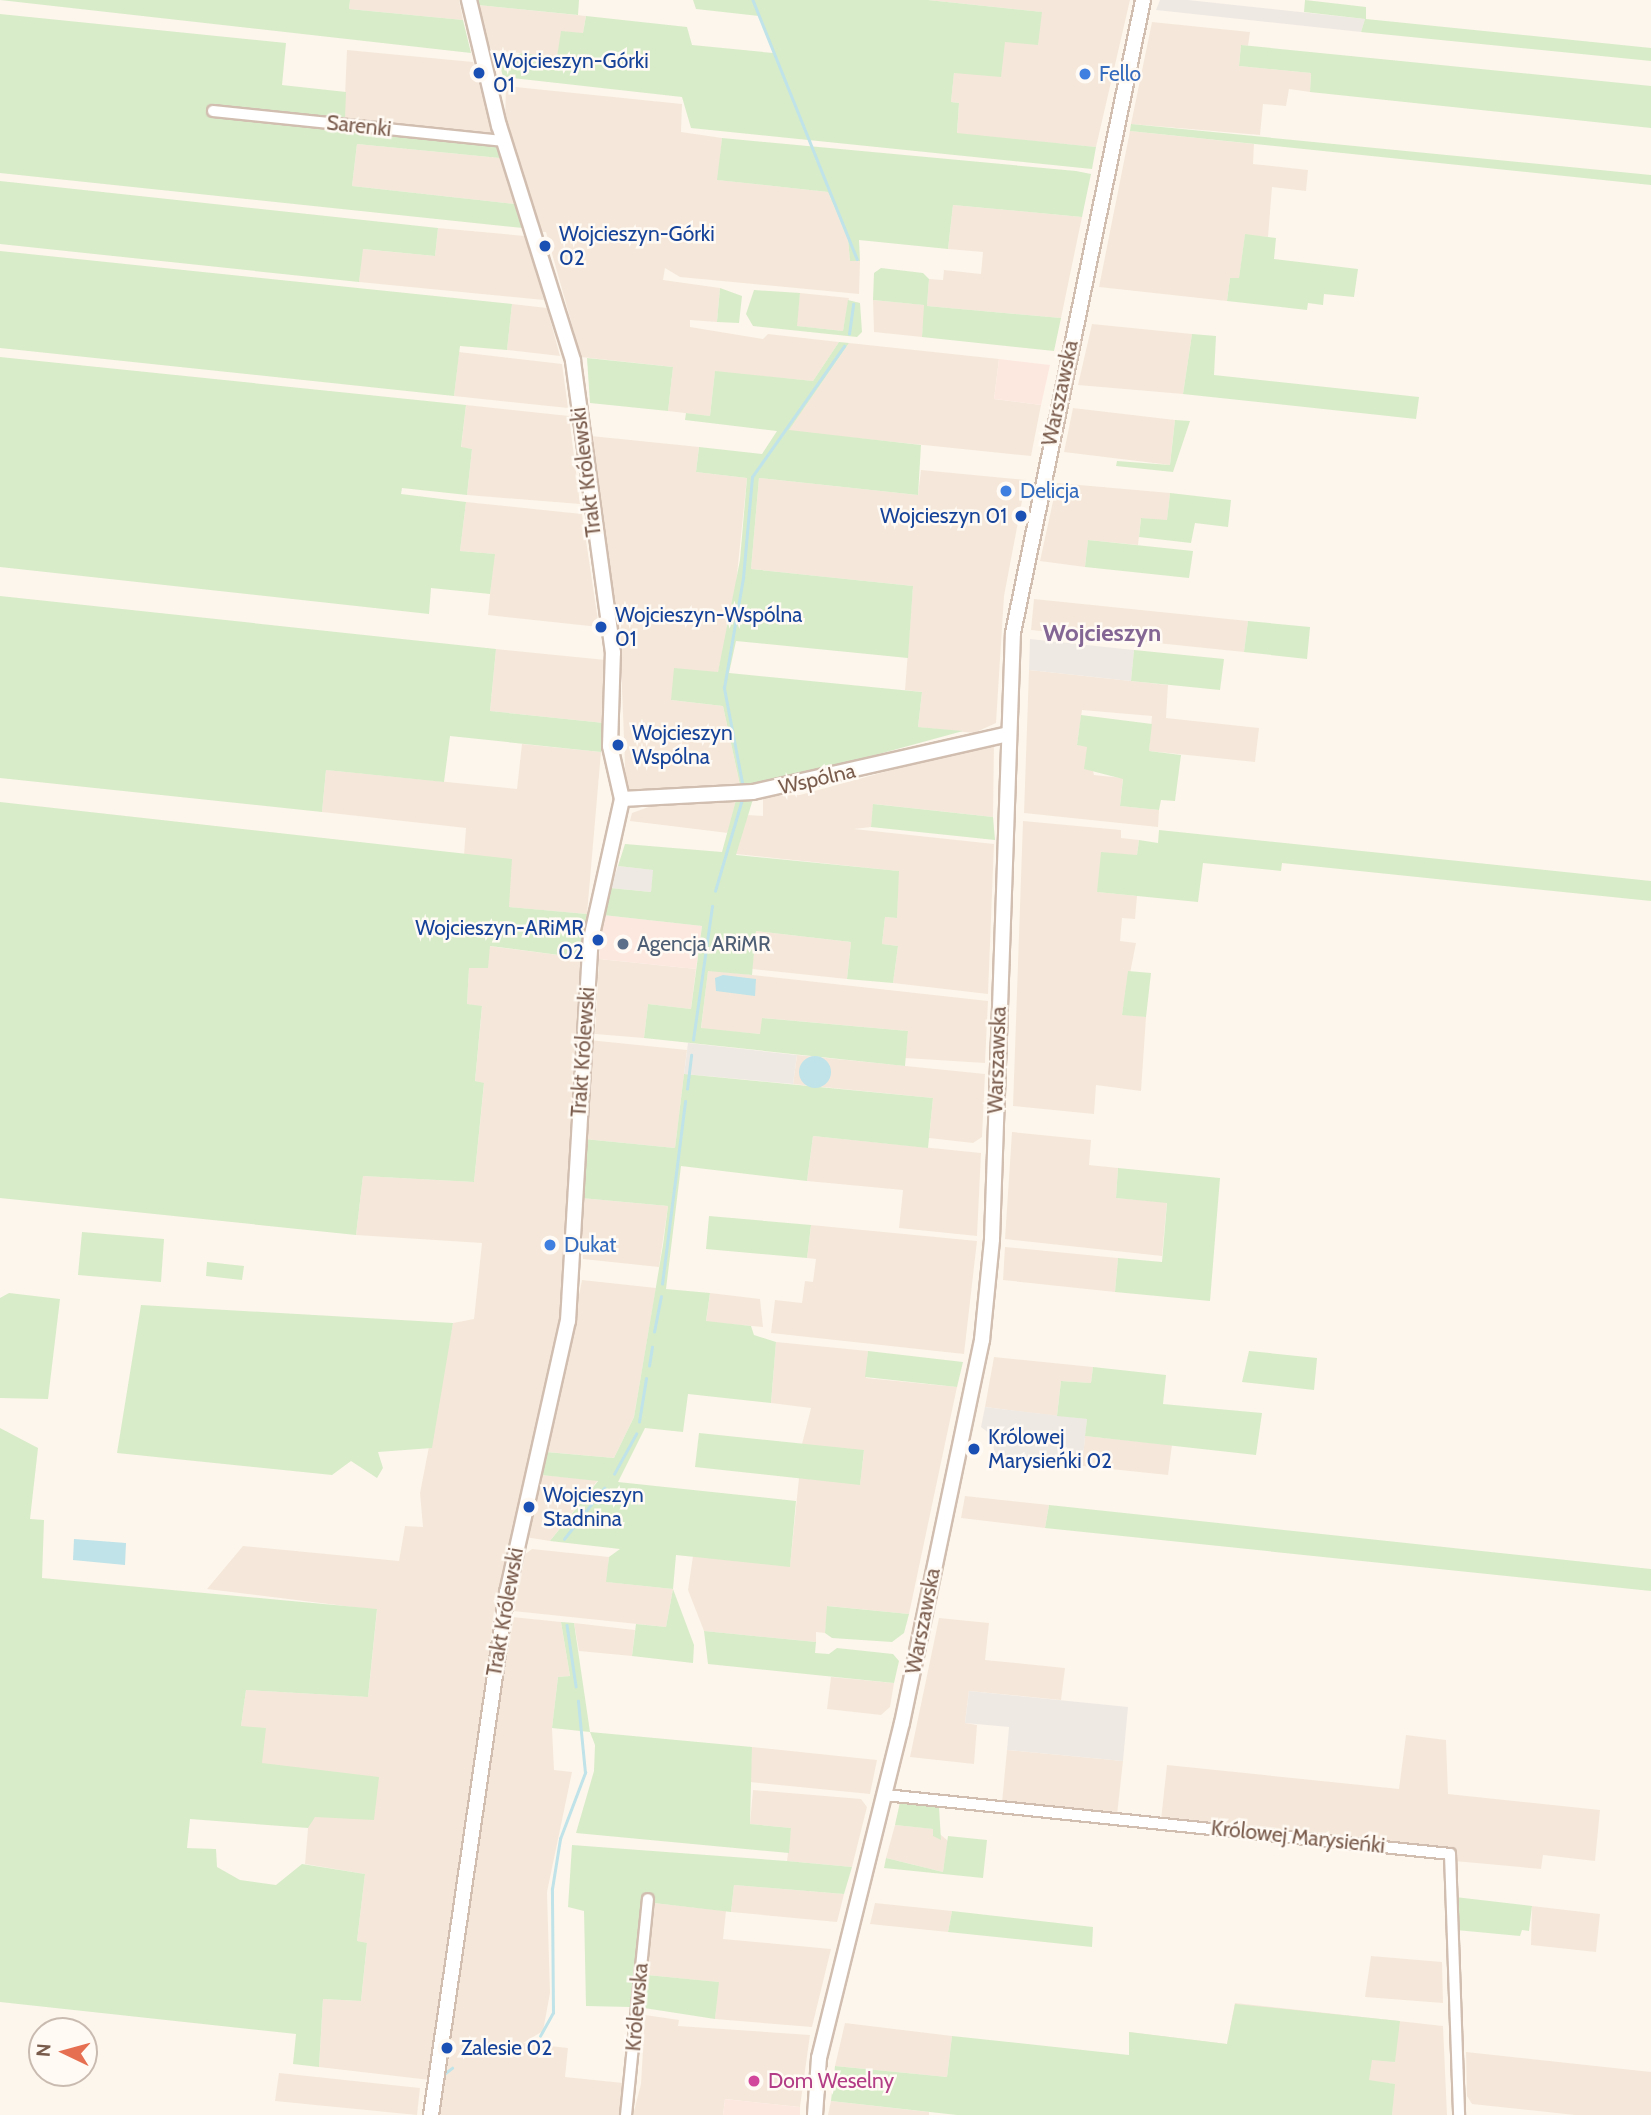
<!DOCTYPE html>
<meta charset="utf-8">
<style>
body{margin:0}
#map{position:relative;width:1651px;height:2115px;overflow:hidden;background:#fdf6ec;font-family:Cabin,sans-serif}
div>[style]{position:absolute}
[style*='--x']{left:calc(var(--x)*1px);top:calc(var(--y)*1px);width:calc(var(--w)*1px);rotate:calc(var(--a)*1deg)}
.residential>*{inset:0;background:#f5e8da}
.commercial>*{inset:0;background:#fde8e0}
.industrial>*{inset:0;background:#efe9e4}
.green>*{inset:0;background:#d8ecc9}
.water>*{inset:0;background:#bfe3e8}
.round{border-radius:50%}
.stream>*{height:2.5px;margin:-1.25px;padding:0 1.25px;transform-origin:1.25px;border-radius:1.25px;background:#bfe3e8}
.roads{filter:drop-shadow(2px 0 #d1beb0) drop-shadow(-2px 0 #d1beb0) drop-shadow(0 2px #d1beb0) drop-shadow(0 -2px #d1beb0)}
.street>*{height:10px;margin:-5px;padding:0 5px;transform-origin:5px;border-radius:5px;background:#fff}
.secondary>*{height:14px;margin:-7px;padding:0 7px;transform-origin:7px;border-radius:7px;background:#fff}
.dots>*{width:19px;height:19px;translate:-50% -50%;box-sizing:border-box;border:4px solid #fffaf3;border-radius:50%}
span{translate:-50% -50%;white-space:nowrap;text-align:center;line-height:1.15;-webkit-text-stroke:5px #fffaf3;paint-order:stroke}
.transit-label{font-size:21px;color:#164399}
.left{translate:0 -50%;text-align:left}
.right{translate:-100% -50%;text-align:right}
.shop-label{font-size:21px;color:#366cbe}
.street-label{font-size:21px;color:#7a5c4d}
.service-label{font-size:21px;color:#4e5e75}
.hotel-label{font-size:21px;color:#b23c85}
.quarter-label{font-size:24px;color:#846695;font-weight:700}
.north{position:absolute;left:28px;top:2017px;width:70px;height:70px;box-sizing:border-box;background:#fffaf3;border:2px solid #cabbb1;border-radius:50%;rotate:275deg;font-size:19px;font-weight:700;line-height:28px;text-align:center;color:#7a5c4d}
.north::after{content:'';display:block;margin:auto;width:24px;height:32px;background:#e76f51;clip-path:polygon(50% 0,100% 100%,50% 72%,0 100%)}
</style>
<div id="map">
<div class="residential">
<i style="clip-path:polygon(350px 0,459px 0,463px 20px,349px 9px)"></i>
<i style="clip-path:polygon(928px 0,1130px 0,1096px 147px,957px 134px,959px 103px,951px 102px,954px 72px,1041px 12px)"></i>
<i style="clip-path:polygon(478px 5px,586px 16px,583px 33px,557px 57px,492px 50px,485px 43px)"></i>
<i style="clip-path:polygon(1152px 22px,1250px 32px,1248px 46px,1241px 45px,1239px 66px,1311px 73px,1310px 92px,1289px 89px,1286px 106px,1263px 104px,1260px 135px,1131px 124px)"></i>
<i style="clip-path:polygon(347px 50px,473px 62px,494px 135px,344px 120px)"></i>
<i style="clip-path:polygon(506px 86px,682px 104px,681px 132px,722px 138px,718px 180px,828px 192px,848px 239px,850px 261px,860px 261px,859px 294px,680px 277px,665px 268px,663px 280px,720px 288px,717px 322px,690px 320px,690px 327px,763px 339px,768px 334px,839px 342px,813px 381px,715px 372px,710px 416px,668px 411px,673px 367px,581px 357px,546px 232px,539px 232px,505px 121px)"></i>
<i style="clip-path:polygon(1130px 131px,1254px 144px,1253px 164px,1308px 170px,1306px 191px,1272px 187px,1268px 237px,1245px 235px,1239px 279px,1230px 278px,1227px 301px,1099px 287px)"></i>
<i style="clip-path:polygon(357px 144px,500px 158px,515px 204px,352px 186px)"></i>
<i style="clip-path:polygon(953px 205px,1082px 217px,1061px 318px,927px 306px,929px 279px,943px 280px,944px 270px,981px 274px,983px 252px,948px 249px)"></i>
<i style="clip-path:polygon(438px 228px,525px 236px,544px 300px,359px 282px,362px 249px,435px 256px)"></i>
<i style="clip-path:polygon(800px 293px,849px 298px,843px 331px,796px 326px)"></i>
<i style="clip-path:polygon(873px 300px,925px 305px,922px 337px,874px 332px)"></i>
<i style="clip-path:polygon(512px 304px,547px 308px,560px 356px,507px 350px)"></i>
<i style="clip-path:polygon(1092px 324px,1192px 334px,1183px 394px,1078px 385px)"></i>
<i style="clip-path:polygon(849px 343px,999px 359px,994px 399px,1041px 405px,1031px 456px,788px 431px)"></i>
<i style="clip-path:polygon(459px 352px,562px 364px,568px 408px,454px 396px)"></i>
<i style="clip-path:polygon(466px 405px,569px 416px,580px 504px,467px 495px,472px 449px,461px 448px)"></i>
<i style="clip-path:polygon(1073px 408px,1175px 420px,1170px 465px,1064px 452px)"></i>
<i style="clip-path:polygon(591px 436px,699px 447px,696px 472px,747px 478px,735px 594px,718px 673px,671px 700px,723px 706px,740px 785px,626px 790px,621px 663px,597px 515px)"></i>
<i style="clip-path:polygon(921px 470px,1026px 480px,1004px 596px,996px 723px,974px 733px,918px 727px,922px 692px,905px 690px,913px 586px,751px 569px,759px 478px,918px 495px)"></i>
<i style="clip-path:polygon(1057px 483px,1170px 493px,1167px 521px,1141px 518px,1138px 545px,1088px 540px,1085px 567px,1040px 561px)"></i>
<i style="clip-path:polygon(466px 502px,582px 514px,599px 627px,488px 615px,494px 554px,460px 551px)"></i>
<i style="clip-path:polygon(1034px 599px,1248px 621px,1244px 652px,1031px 630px)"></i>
<i style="clip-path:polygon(496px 649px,606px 660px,604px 723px,490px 711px)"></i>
<i style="clip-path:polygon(1029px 670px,1168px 685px,1166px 718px,1259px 728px,1255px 762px,1149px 751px,1152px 716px,1082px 710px,1077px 745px,1087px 746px,1094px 775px,1123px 778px,1120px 806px,1159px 810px,1158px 827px,1024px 813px)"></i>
<i style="clip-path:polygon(994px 742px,993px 817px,874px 804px,871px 827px,854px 829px,994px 844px,988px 994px,893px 983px,898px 946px,882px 944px,885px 917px,897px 918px,898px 871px,736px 854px,747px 815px,763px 816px,763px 796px,800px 795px)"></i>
<i style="clip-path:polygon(522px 744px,601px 752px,587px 914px,508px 907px,464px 855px,466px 828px,322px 812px,326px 770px,517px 789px)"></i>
<i style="clip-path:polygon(736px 800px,728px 833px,630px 821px,632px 813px,654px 805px)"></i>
<i style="clip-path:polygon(1023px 821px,1121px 830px,1121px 838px,1139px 840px,1137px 855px,1098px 892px,1137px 896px,1135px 919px,1122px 918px,1120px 941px,1136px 943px,1122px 1014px,1146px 1017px,1141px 1091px,1096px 1085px,1094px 1114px,1013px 1106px)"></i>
<i style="clip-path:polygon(756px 931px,851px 942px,847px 979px,752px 969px)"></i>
<i style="clip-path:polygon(489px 946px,582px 958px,565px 1286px,561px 1327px,504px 1572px,430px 2080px,319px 2067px,323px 1999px,361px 2001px,367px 1944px,357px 1941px,365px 1874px,305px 1864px,309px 1817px,262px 1763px,241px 1726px,246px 1690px,368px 1697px,377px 1610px,207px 1589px,243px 1546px,399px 1561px,405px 1526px,423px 1527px,420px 1493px,453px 1323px,474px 1319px,482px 1243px,356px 1235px,363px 1176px,474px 1182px,484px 1084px,475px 1081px,482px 1007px,467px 1004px,469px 967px)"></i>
<i style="clip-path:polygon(599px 959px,696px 969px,691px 1009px,648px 1004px,644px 1038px,595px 1034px)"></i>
<i style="clip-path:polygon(708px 970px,988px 1001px,985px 1063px,905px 1058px,908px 1031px,763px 1018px,761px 1034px,701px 1029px)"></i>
<i style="clip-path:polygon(589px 1040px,687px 1050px,675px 1148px,584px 1139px)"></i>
<i style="clip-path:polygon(797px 1055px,985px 1074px,982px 1137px,973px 1143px,929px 1138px,933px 1098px,793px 1084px)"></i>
<i style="clip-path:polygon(1012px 1132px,1091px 1140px,1089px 1165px,1118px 1168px,1116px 1198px,1167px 1202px,1162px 1256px,1005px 1239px)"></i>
<i style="clip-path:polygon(813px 1136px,981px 1153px,977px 1236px,899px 1228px,903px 1190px,807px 1181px)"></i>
<i style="clip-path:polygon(581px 1198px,668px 1206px,659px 1267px,583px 1259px)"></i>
<i style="clip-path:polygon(811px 1225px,977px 1241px,964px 1354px,771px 1333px,775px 1300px,802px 1303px,805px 1281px,813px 1282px,816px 1259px,807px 1258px)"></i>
<i style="clip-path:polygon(1005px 1247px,1118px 1258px,1115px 1292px,1003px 1280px)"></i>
<i style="clip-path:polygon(582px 1280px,656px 1288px,634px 1417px,614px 1458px,547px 1452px)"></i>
<i style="clip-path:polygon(710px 1293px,760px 1299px,763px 1327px,706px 1322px)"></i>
<i style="clip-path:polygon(776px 1342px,868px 1351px,866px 1378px,957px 1387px,909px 1614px,828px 1606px,825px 1633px,816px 1632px,816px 1642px,704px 1631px,688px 1590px,693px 1556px,790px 1566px,799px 1478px,860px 1484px,864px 1451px,802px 1444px,811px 1408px,771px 1403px)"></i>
<i style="clip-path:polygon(994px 1357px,1093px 1367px,1091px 1383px,1061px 1381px,1057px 1416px,985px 1407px)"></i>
<i style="clip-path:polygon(1085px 1436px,1172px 1445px,1168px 1475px,1082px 1466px)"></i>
<i style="clip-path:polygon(541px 1475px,598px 1480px,550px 1541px,525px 1537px)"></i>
<i style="clip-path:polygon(965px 1496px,1049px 1505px,1045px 1528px,961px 1518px)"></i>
<i style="clip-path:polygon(532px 1549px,609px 1557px,607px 1582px,673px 1589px,666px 1627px,513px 1611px,524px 1555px)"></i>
<i style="clip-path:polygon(512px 1617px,561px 1622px,570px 1676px,558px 1677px,552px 1728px,554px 1770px,572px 1772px,547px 1892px,550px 1993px,543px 2031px,523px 2043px,568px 2048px,565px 2077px,623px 2083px,619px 2115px,440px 2115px)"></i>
<i style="clip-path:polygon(939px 1618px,989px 1623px,985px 1660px,1065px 1668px,1061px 1700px,969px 1691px,965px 1723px,977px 1725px,974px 1764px,910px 1757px)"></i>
<i style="clip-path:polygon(574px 1623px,635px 1630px,632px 1656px,579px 1651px)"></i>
<i style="clip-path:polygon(831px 1677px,894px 1683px,890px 1707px,881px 1715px,827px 1709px)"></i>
<i style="clip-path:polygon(1406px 1735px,1446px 1740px,1448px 1794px,1600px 1810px,1595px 1861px,1543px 1855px,1541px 1869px,1454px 1861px,1453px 1849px,1161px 1820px,1167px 1765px,1399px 1789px)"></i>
<i style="clip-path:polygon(752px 1747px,877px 1760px,870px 1794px,750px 1782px)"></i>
<i style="clip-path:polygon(1007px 1750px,1123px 1761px,1117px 1815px,1002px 1803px)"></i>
<i style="clip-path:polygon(753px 1790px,861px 1799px,867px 1807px,852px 1867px,787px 1861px,791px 1828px,750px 1824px)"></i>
<i style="clip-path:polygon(895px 1825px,934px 1829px,948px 1841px,943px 1872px,886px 1858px)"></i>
<i style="clip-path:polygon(734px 1885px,844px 1894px,837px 1922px,731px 1912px)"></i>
<i style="clip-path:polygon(654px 1903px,726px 1911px,723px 1939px,831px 1949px,812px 2027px,715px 2019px,718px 1982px,647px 1975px)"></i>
<i style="clip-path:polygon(875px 1903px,952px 1911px,948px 1932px,870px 1924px)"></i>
<i style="clip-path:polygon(1532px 1906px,1600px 1914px,1596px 1952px,1531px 1945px)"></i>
<i style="clip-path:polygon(1371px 1956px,1442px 1962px,1443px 2003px,1365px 1997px)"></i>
<i style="clip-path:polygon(1235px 2003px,1443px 2026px,1447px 2115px,1392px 2115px,1394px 2084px,1129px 2055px,1129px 2032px,1227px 2044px)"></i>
<i style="clip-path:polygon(645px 2015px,679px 2020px,678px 2026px,810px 2035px,800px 2107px,725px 2099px,723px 2115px,633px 2115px,641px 2084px)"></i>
<i style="clip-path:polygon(845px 2023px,952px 2036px,947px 2077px,835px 2066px)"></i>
<i style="clip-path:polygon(1466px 2052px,1651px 2072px,1651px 2115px,1575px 2115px,1472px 2104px,1467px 2096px)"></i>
<i style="clip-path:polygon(279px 2073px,420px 2088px,417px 2115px,275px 2101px)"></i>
<i style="clip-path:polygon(831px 2101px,929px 2112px,929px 2115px,828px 2115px)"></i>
</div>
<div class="commercial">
<i style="clip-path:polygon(999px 359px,1050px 365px,1041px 405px,994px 399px)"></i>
<i style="clip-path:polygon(603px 915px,702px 926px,696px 969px,599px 959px)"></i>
<i style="clip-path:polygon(725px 2099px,800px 2107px,800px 2115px,723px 2115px)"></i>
</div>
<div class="industrial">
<i style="clip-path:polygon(1160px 0,1188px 0,1365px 19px,1361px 32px,1156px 10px)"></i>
<i style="clip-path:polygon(1030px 639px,1134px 650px,1131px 681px,1029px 670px)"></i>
<i style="clip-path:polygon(618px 866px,654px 870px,651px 892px,610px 888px)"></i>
<i style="clip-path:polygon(688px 1043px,797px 1055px,793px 1084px,684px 1074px)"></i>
<i style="clip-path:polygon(985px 1407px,1087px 1419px,1082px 1466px,996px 1457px,990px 1434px,981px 1427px)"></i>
<i style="clip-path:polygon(969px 1691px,1128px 1707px,1123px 1761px,1007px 1750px,1009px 1727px,965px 1723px)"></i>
</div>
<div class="green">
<i style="clip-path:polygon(0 0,350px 0,349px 9px,463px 20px,471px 53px)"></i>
<i style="clip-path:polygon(477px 0,579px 0,578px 15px,478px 5px)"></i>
<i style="clip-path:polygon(693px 0,928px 0,1042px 12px,1038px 45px,1005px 42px,1001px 77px,954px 73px,951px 102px,959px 103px,957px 133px,1096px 147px,1092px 169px,691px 128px,682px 97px,503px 77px,499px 61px,522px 53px,557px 57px,561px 31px,583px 33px,586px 16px,687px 27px,692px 45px,773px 53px,759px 16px,696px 9px)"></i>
<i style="clip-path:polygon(1305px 0,1366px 7px,1366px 19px,1651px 48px,1651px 61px,1361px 32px,1365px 19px,1304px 12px)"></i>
<i style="clip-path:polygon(0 14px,286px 43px,282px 85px,346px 92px,345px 120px,494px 135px,500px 158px,357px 144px,352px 186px,515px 204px,523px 228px,0 173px)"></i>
<i style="clip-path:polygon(1241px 45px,1651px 86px,1651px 128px,1310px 92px,1311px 73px,1239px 66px)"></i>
<i style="clip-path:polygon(1131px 124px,1651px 175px,1651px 185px,1130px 131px)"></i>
<i style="clip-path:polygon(722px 138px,1076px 171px,1091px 174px,1082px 217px,953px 205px,948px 249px,859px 240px,860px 261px,850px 261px,848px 239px,828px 192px,717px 180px)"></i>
<i style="clip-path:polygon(0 181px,438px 228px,435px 256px,363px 249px,359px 282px,0 244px)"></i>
<i style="clip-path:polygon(1245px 234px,1276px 238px,1274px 259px,1358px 269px,1354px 297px,1324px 294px,1323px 305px,1308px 303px,1307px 310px,1227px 301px,1230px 278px,1239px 278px)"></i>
<i style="clip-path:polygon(0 251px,512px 304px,507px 350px,460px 346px,454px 396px,0 348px)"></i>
<i style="clip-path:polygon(881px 268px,923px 273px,929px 279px,927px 306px,1061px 318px,1054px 351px,922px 337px,924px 305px,873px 300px,874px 273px)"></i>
<i style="clip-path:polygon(720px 288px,742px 296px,739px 323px,717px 322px)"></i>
<i style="clip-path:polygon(754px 290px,800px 293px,797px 326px,843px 331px,848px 300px,860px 303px,862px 332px,857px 337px,753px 326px,746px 314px)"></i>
<i style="clip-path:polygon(1192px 334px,1216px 336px,1214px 375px,1419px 397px,1416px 419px,1183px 394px)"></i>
<i style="clip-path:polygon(839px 342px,849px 343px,789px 430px,921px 445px,918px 495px,759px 478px,751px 569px,913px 586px,908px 658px,736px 641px,729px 673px,922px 692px,918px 727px,963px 731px,784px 780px,740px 785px,723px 706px,671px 700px,674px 668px,718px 672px,740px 560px,747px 478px,696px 472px,699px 447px,762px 454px,777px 431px,685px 420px,686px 413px,710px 416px,715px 371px,813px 381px)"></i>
<i style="clip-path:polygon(0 357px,466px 405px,461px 447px,472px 449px,467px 495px,402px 488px,401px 494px,466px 502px,460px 551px,495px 554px,490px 594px,431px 588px,429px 614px,0 567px)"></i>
<i style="clip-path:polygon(587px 358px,673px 367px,668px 411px,590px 403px)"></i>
<i style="clip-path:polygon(1175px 420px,1190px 421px,1173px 472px,1116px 466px,1117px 461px,1170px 465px)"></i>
<i style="clip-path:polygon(1170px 493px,1231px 500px,1228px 527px,1195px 523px,1191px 543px,1139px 537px,1141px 518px,1167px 520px)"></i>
<i style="clip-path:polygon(1088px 540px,1193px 551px,1189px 578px,1085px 567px)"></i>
<i style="clip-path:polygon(0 596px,496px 649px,490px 711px,604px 723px,601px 752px,450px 736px,444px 782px,326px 770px,322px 812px,0 778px)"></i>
<i style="clip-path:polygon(1248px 621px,1310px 627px,1307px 659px,1244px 652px)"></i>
<i style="clip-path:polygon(1134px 650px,1224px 659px,1220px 690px,1131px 681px)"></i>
<i style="clip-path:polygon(1081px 715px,1152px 724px,1149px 751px,1181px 755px,1175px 801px,1161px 800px,1159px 810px,1120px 806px,1123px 779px,1084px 769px,1087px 747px,1077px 745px)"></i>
<i style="clip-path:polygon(753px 799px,736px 855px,899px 871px,897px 918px,885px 917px,882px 944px,898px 946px,893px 983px,847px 979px,851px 942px,756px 931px,752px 975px,708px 971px,701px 1028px,760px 1034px,762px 1018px,908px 1031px,905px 1066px,644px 1038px,648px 1004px,691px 1009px,702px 926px,603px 915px,610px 888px,651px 892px,653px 870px,618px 866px,625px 844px,722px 852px,736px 800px)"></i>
<i style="clip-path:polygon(0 802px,512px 859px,509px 907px,587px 914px,582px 958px,490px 946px,488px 968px,469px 968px,467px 1004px,482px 1006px,475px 1081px,484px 1083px,474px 1182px,363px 1176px,356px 1235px,0 1198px)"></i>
<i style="clip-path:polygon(873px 804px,993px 817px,995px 840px,871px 827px)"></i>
<i style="clip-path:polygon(1159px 830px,1651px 881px,1651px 901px,1282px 863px,1281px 871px,1203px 863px,1198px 902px,1097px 892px,1101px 852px,1137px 855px,1139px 840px,1158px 843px)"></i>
<i style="clip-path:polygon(1128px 971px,1151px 973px,1146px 1017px,1122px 1015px)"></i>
<i style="clip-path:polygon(684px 1074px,933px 1098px,928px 1148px,813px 1136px,807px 1181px,681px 1166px,666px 1289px,710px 1293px,706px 1321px,751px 1326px,754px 1335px,776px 1342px,771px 1403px,688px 1394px,683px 1432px,645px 1428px,618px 1482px,796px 1501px,790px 1567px,676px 1555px,673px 1589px,694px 1645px,693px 1663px,632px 1656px,636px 1624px,666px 1627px,673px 1589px,606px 1582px,609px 1557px,620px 1549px,550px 1541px,598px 1481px,541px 1475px,546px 1452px,614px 1458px,634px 1417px,663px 1245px,668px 1206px,581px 1198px,584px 1139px,675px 1148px)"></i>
<i style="clip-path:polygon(1118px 1168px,1220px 1178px,1210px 1301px,1115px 1292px,1118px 1258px,1162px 1262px,1167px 1203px,1116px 1198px)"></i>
<i style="clip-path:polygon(709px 1216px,811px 1225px,807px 1258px,706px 1249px)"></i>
<i style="clip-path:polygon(82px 1232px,164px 1239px,161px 1282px,78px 1275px)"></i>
<i style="clip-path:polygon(207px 1262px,244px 1266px,242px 1280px,206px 1276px)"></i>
<i style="clip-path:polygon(9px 1293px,60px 1299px,48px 1399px,0 1398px,0 1298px)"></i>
<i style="clip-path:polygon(141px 1305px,453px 1323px,432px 1448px,378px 1452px,383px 1468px,377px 1478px,351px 1461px,332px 1475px,117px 1453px)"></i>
<i style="clip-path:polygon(868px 1351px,963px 1362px,957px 1387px,865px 1377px)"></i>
<i style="clip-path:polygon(1249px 1351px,1317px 1358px,1314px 1390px,1242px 1382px)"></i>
<i style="clip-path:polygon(1093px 1367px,1166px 1375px,1163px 1404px,1262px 1413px,1256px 1455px,1085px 1436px,1087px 1419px,1057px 1416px,1061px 1381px,1091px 1383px)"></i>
<i style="clip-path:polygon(0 1428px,38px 1448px,30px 1519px,44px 1520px,42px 1578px,377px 1609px,368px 1697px,246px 1690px,241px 1726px,266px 1728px,262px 1763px,379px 1777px,374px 1820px,315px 1817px,308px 1828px,190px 1819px,187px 1848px,216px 1849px,217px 1867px,240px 1880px,276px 1885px,302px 1864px,365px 1874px,357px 1941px,367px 1943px,361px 2001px,323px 1999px,319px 2067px,293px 2064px,296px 2034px,0 2002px)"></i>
<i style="clip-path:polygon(699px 1433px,864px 1450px,860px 1485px,695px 1467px)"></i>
<i style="clip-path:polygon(1049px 1505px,1651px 1569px,1651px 1591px,1045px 1528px)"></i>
<i style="clip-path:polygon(827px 1606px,909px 1614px,904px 1633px,892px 1642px,832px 1638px,825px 1633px)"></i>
<i style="clip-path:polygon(561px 1622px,574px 1623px,590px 1732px,752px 1747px,750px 1824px,791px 1828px,789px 1853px,576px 1833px,594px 1771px,595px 1745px,590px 1732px,552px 1728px,558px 1677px,570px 1676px)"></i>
<i style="clip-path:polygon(704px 1631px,816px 1642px,815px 1653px,829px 1654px,837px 1648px,893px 1654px,899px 1661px,894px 1683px,708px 1664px)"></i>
<i style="clip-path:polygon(900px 1802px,939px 1807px,941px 1840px,933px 1836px,933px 1829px,895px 1825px)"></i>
<i style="clip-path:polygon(948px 1836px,987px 1840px,983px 1878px,884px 1868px,886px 1858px,943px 1872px)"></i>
<i style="clip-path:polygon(572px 1845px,787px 1861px,852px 1867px,844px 1894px,734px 1885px,731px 1912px,654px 1903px,648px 1895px,630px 2007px,586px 2006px,584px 1911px,568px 1907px)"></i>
<i style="clip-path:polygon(1455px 1897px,1532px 1906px,1529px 1931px,1522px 1930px,1520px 1936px,1456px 1930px)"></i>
<i style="clip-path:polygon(952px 1911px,1093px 1927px,1092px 1947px,948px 1932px)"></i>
<i style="clip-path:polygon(647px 1975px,719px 1982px,715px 2019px,644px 2008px)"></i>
<i style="clip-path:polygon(1235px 2004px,1400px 2021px,1395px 2062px,1372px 2060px,1369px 2080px,1395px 2084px,1392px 2115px,957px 2115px,831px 2101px,835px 2066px,947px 2077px,952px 2036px,1129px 2055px,1129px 2032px,1227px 2044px)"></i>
</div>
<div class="water">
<i style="clip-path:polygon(723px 975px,756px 979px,755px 996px,716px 991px,715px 978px)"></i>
<i class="round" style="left:799px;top:1056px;width:32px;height:32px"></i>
<i style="clip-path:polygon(74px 1539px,126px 1543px,125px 1565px,73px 1560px)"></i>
</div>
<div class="stream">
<i style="--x:753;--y:0;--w:279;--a:68.1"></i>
<i style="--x:849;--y:334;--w:30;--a:-82"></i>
<i style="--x:743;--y:788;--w:102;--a:-100.8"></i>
<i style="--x:724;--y:688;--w:112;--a:-80.2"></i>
<i style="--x:743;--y:578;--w:101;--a:-84.9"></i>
<i style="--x:752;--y:477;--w:160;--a:-54.9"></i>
<i style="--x:715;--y:891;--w:96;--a:-73.6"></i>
<i style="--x:693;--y:1040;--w:135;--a:-81.9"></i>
<i style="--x:687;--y:1089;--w:34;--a:-83"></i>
<i style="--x:662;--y:1284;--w:184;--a:-82.8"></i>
<i style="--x:654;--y:1332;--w:36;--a:-79"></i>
<i style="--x:649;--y:1366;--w:19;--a:-81"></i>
<i style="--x:639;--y:1422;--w:44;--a:-80.8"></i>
<i style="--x:614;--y:1474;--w:46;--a:-61.2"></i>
<i style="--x:564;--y:1539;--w:65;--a:-51.9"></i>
<i style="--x:567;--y:1625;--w:62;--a:81.6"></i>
<i style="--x:540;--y:2036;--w:26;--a:-61"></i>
<i style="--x:553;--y:2013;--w:124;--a:-90.5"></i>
<i style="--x:552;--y:1889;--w:51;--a:-80.9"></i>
<i style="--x:560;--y:1839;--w:71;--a:-69.3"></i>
<i style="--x:585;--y:1773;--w:72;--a:-95.6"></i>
<i style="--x:444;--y:2074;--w:10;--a:-37"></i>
</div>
<div class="roads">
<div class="street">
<i style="--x:213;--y:111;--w:293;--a:5.9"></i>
<i style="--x:885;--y:1795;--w:568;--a:5.96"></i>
<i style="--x:1450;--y:1854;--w:261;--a:88"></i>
<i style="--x:626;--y:2115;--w:217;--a:-84.2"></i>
</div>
<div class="secondary">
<i style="--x:622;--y:799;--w:131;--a:-3.1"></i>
<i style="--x:753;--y:792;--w:262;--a:-12.8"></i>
<i style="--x:431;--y:2115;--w:528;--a:-81.72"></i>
<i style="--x:507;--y:1593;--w:279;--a:-77.4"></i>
<i style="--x:568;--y:1321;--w:383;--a:-86.6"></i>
<i style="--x:591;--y:939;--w:143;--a:-77.5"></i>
<i style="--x:622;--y:799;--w:54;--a:-102.8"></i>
<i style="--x:610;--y:746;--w:93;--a:-88.2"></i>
<i style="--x:613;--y:653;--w:296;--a:-97.8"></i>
<i style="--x:573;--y:360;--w:245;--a:-107.5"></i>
<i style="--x:499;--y:126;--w:130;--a:-103.4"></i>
<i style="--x:815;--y:2115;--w:57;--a:-86"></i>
<i style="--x:819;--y:2058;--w:345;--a:-76.1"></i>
<i style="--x:902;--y:1723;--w:391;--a:-78.2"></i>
<i style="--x:982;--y:1340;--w:101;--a:-84.3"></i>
<i style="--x:992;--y:1239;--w:606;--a:-88.02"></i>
<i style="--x:1013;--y:633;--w:646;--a:-78.39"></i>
</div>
</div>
<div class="dots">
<i style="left:479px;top:73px;background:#1a4fb4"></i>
<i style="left:1085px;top:74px;background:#3f7fe0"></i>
<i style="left:545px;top:246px;background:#1a4fb4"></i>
<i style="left:1006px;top:491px;background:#3f7fe0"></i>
<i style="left:1021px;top:516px;background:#1a4fb4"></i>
<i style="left:601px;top:627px;background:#1a4fb4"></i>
<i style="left:618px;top:745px;background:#1a4fb4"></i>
<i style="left:598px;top:940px;background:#1a4fb4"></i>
<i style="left:623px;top:944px;background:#5c6f8a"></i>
<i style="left:550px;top:1245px;background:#3f7fe0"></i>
<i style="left:974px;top:1449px;background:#1a4fb4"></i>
<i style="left:529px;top:1507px;background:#1a4fb4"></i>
<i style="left:447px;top:2048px;background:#1a4fb4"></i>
<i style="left:754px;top:2081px;background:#d1479c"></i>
</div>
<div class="transit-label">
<span class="left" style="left:493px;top:73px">Wojcieszyn-Górki<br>01</span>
<span class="left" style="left:559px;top:246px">Wojcieszyn-Górki<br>02</span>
<span class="right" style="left:1007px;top:516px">Wojcieszyn 01</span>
<span class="left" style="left:615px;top:627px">Wojcieszyn-Wspólna<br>01</span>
<span class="left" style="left:632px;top:745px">Wojcieszyn<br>Wspólna</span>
<span class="right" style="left:584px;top:940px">Wojcieszyn-ARiMR<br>02</span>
<span class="left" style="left:988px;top:1449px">Królowej<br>Marysieńki 02</span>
<span class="left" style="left:543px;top:1507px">Wojcieszyn<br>Stadnina</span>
<span class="left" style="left:461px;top:2048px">Zalesie 02</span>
</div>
<div class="shop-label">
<span class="left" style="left:1099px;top:74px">Fello</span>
<span class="left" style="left:1020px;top:491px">Delicja</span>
<span class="left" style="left:564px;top:1245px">Dukat</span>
</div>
<div class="street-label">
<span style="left:359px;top:126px;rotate:6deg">Sarenki</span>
<span style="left:1060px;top:393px;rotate:-78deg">Warszawska</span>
<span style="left:586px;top:472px;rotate:-97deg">Trakt Królewski</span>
<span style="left:817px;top:779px;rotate:-13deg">Wspólna</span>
<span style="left:583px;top:1052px;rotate:-86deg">Trakt Królewski</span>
<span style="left:997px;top:1060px;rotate:-88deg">Warszawska</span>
<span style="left:505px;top:1612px;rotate:-80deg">Trakt Królewski</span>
<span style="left:923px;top:1621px;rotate:-79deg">Warszawska</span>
<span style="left:1298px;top:1837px;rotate:6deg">Królowej Marysieńki</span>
<span style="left:637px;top:2007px;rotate:-85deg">Królewska</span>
</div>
<div class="service-label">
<span class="left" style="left:637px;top:944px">Agencja ARiMR</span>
</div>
<div class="hotel-label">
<span class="left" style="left:768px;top:2081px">Dom Weselny</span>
</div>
<div class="quarter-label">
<span style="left:1102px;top:633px">Wojcieszyn</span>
</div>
<div class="north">N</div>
</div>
